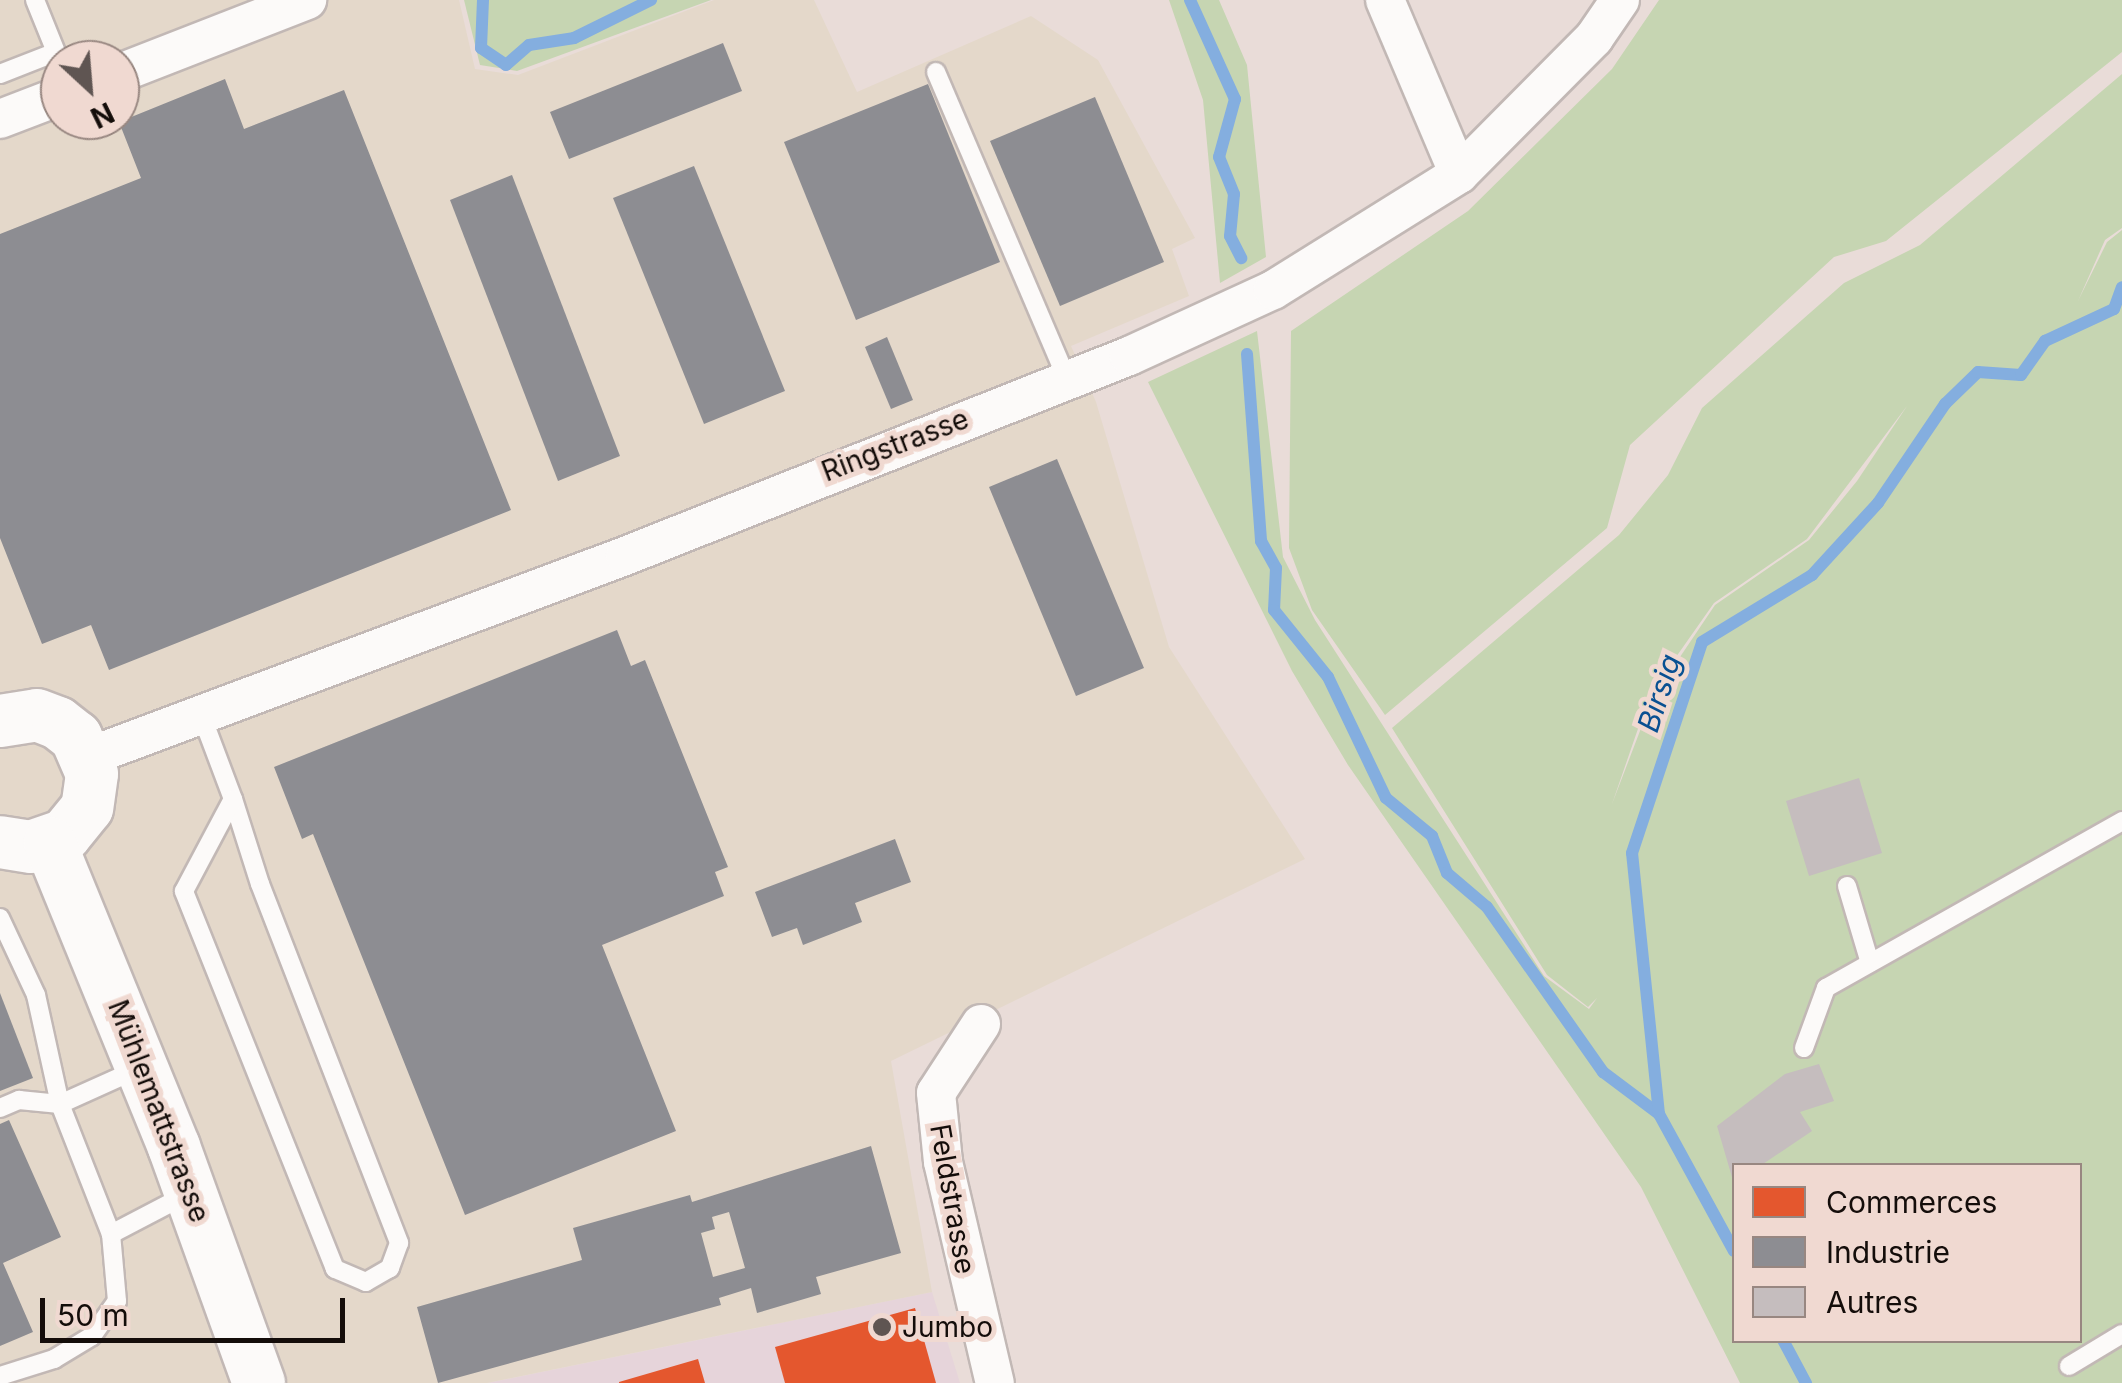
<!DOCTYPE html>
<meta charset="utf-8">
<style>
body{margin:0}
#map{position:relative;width:2122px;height:1383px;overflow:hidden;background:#e9dcd8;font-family:Inter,sans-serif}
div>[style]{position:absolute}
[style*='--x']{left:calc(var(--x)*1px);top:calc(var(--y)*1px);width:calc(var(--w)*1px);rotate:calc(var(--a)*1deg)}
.commercial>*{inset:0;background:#e6d4da}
.industrial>*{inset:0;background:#e4d8ca}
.green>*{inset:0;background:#c6d5b2}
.shops>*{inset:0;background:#e4572e}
.industry>*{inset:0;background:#8d8d92}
.stream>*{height:12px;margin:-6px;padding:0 6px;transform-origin:6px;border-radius:6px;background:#84aedf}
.building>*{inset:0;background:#c5bdbe}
.roads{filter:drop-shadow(2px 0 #c2b8b5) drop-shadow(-2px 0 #c2b8b5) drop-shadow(0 2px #c2b8b5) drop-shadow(0 -2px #c2b8b5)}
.lane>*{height:18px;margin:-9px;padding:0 9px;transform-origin:9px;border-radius:9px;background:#fcfaf9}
.street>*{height:38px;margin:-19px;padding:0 19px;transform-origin:19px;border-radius:19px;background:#fcfaf9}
.secondary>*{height:52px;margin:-26px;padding:0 26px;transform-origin:26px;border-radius:26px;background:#fcfaf9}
.dots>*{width:28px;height:28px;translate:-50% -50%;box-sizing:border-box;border:5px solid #f0d9d1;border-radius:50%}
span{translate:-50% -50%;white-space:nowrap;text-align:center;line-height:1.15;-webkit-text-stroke:10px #f0d9d1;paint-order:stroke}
.street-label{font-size:28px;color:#140d0a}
.poi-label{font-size:28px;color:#140d0a}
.left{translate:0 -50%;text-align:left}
.water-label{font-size:30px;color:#095092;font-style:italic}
.legend{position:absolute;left:1732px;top:1163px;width:350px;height:180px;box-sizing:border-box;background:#f0d9d1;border:2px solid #988781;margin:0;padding:12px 18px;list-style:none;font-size:30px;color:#140d0a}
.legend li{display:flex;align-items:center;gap:20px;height:50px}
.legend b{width:50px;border:2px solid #988781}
.north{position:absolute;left:40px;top:40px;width:100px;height:100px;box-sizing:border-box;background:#f0d9d1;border:2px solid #988781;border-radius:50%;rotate:154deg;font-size:28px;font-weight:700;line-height:40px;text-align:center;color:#140d0a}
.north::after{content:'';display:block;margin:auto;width:35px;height:45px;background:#5f5552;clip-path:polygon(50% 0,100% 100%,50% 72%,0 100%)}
.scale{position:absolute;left:40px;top:1298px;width:305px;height:45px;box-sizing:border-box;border:5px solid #140d0a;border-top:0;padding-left:12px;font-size:30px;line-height:35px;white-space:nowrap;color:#140d0a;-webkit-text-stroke:8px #f0d9d1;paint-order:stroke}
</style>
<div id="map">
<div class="commercial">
<i style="clip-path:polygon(932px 1292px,960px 1383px,488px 1383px)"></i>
</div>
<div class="industrial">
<i style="clip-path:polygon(evenodd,0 0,459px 0,475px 69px,518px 75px,714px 0,814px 0,857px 92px,1031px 16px,1098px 60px,1195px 238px,1172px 249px,1189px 296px,1071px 346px,1096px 402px,1169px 647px,1305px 859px,891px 1061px,932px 1292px,487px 1383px,0 1383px,0 0,60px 60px,120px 60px,120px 120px,60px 120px,60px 60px)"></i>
</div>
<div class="green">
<i style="clip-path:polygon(464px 0,711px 0,517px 71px,480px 65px)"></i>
<i style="clip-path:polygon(1169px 0,1219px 0,1247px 65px,1266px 257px,1220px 283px,1203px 100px)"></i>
<i style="clip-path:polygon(1659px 0,2122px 0,2122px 52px,1886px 241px,1834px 257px,1630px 445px,1607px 528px,1385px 715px,1312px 610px,1289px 548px,1291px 331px,1468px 211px,1612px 69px)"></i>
<i style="clip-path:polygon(evenodd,2122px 74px,2122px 228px,2105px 240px,2078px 301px,2107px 242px,2122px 230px,2122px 1383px,1740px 1383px,1641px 1187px,1348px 765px,1292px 671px,1148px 382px,1257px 331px,1283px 557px,1315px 620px,1544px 976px,1589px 1009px,1597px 998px,1588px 1007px,1547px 975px,1392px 728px,1619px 535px,1668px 475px,1702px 408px,1844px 283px,1920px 245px,2122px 74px,1907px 406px,1857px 481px,1809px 540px,1715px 605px,1653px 697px,1612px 804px,1650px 694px,1714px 603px,1807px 539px,1907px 406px,2122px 74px,1734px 1166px,2080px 1166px,2080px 1340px,1734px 1340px,1734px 1166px)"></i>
</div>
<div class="shops">
<i style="clip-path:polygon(915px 1308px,936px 1383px,785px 1383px,775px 1347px)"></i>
<i style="clip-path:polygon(698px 1359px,705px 1383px,619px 1383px,619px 1382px)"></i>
</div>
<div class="industry">
<i style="clip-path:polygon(723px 43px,742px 91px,569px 159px,550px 112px)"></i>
<i style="clip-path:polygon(225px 79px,244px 129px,344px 90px,511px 510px,109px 670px,91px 625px,42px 644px,0 538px,0 234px,141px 178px,119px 122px)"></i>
<i style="clip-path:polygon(928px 84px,1000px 262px,856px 320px,784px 142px)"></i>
<i style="clip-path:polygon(1095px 97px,1164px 262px,1060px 306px,990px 141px)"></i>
<i style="clip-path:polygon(694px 166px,785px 391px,704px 424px,613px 198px)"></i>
<i style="clip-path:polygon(512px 175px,620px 456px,558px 481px,450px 200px)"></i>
<i style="clip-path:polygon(887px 337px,913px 400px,891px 409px,865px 347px)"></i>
<i style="clip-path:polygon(1057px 459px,1144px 668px,1076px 696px,989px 487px)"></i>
<i style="clip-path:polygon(617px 630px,631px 666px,645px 660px,728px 867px,715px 872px,724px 896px,602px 945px,676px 1131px,465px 1215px,313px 834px,302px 839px,274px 767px)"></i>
<i style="clip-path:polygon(895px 839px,911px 882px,855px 903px,862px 922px,803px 945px,797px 928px,772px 937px,755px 892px)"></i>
<i style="clip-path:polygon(0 993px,33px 1078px,0 1091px)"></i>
<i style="clip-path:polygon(9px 1120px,61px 1237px,3px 1263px,33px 1332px,0 1346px,0 1124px)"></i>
<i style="clip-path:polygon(evenodd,871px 1146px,901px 1253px,816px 1277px,821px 1294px,757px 1313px,751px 1288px,719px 1298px,721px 1305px,438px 1383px,417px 1307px,582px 1260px,573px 1228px,690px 1195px,692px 1202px,871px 1146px,729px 1212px,745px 1268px,713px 1277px,701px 1233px,715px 1229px,712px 1217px,729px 1212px)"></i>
</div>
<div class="stream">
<i style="--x:483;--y:0;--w:48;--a:92.4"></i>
<i style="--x:481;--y:48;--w:30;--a:34"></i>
<i style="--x:506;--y:65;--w:30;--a:-41"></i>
<i style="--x:529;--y:45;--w:46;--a:-8.8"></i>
<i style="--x:574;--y:38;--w:86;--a:-26.3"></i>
<i style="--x:1190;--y:0;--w:109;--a:65.6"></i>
<i style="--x:1235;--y:99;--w:60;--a:105.4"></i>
<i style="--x:1219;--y:157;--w:40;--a:68"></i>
<i style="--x:1234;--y:194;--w:42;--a:95.4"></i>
<i style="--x:1230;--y:236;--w:25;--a:63"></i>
<i style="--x:1247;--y:354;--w:188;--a:85.7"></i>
<i style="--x:1261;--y:541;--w:31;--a:61"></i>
<i style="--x:1276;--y:568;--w:42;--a:92.7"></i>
<i style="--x:1274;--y:610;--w:86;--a:51.1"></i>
<i style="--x:1328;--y:677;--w:134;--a:64.4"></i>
<i style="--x:1386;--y:798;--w:60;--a:39.6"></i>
<i style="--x:1432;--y:836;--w:40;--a:68"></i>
<i style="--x:1447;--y:873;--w:52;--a:40.4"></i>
<i style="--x:1487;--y:907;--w:202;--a:54.9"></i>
<i style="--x:1603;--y:1072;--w:70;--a:36.9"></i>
<i style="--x:1734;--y:1251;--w:156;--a:-118.7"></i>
<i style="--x:1659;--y:1114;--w:262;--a:-95.9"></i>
<i style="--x:1632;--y:853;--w:222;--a:-71.6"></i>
<i style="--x:1702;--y:642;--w:129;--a:-31.3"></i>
<i style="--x:1812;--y:575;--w:98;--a:-47.5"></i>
<i style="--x:1878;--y:503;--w:120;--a:-55.9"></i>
<i style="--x:1945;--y:404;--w:46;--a:-44.1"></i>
<i style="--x:1978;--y:372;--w:43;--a:4"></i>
<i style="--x:2021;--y:375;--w:42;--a:-54.8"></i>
<i style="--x:2045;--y:341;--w:76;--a:-24.9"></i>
<i style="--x:2114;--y:309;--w:23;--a:-70"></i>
<i style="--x:1783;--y:1340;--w:49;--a:61.9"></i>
</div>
<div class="building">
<i style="clip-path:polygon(1859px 778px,1882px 853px,1809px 876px,1786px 801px)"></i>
<i style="clip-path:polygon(1819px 1064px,1834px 1101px,1800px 1112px,1812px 1131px,1760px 1166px,1734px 1166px,1734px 1184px,1717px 1126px,1785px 1074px)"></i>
</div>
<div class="roads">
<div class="lane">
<i style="--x:936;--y:72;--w:334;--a:66.9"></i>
<i style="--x:0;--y:74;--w:60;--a:-21.4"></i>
<i style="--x:56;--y:52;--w:56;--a:-112"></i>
<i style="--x:201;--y:714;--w:91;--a:69.4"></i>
<i style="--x:233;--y:799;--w:89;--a:72.4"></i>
<i style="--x:260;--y:884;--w:385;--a:68.8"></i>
<i style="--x:399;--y:1243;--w:27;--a:110"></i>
<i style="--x:390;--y:1268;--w:28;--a:150"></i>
<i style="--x:366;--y:1282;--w:34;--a:-157"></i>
<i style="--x:335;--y:1269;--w:407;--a:-111.8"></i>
<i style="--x:184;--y:891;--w:104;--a:-62"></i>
<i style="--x:1847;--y:886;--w:80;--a:73.4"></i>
<i style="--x:0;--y:918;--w:85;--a:64.9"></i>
<i style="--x:36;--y:995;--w:112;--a:77.6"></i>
<i style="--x:60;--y:1104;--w:85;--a:-24.2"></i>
<i style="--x:1804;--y:1048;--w:64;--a:-69.9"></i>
<i style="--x:1826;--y:988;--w:340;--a:-29.4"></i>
<i style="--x:0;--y:1108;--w:21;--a:-23"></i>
<i style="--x:19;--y:1100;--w:41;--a:5.6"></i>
<i style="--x:60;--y:1104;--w:140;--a:68.6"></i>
<i style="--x:2069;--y:1366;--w:62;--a:-31.1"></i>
<i style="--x:0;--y:1376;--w:57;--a:-17.5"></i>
<i style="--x:54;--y:1359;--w:44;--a:-31.2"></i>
<i style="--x:92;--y:1336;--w:43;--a:-54.5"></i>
<i style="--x:117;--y:1301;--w:67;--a:-95.1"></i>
<i style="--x:111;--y:1234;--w:85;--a:-27.5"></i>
</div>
<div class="street">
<i style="--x:1385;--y:0;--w:189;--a:67"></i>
<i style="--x:120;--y:73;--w:201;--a:-21.3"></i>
<i style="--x:0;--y:119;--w:64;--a:-21"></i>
<i style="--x:88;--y:757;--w:573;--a:-20.52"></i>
<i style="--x:625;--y:556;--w:542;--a:-21.64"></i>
<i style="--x:1129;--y:356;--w:158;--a:-24.6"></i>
<i style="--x:1273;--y:290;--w:219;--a:-31.9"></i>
<i style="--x:1459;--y:174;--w:192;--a:-45.2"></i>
<i style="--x:1594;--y:38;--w:46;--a:-55.6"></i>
<i style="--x:981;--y:1024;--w:82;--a:123.1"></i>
<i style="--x:936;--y:1093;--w:69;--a:84.2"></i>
<i style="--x:943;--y:1162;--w:227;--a:76.8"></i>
</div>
<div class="secondary">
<i style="--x:0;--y:721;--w:37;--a:-9"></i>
<i style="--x:37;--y:715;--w:22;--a:21"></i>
<i style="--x:58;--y:723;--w:23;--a:38"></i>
<i style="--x:76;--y:737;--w:40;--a:66.6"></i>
<i style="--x:92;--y:774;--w:34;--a:98"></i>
<i style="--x:87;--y:808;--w:35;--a:129"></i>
<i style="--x:65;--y:835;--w:36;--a:161"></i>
<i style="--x:31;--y:847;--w:31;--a:-171"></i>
<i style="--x:50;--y:843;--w:328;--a:67.8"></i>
<i style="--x:174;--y:1147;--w:251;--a:70.2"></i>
</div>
</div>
<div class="dots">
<i style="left:882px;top:1327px;background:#5f5552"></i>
</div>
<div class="street-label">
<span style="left:895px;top:445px;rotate:-21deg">Ringstrasse</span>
<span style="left:159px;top:1111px;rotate:69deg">Mühlemattstrasse</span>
<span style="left:953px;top:1199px;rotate:80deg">Feldstrasse</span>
</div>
<div class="poi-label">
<span class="left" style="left:902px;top:1327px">Jumbo</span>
</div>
<div class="water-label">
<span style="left:1659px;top:693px;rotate:-72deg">Birsig</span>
</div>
<ul class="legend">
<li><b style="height:28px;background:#e4572e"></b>Commerces</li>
<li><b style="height:28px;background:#8d8d92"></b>Industrie</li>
<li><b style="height:28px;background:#c5bdbe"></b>Autres</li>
</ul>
<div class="north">N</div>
<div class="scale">50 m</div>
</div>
